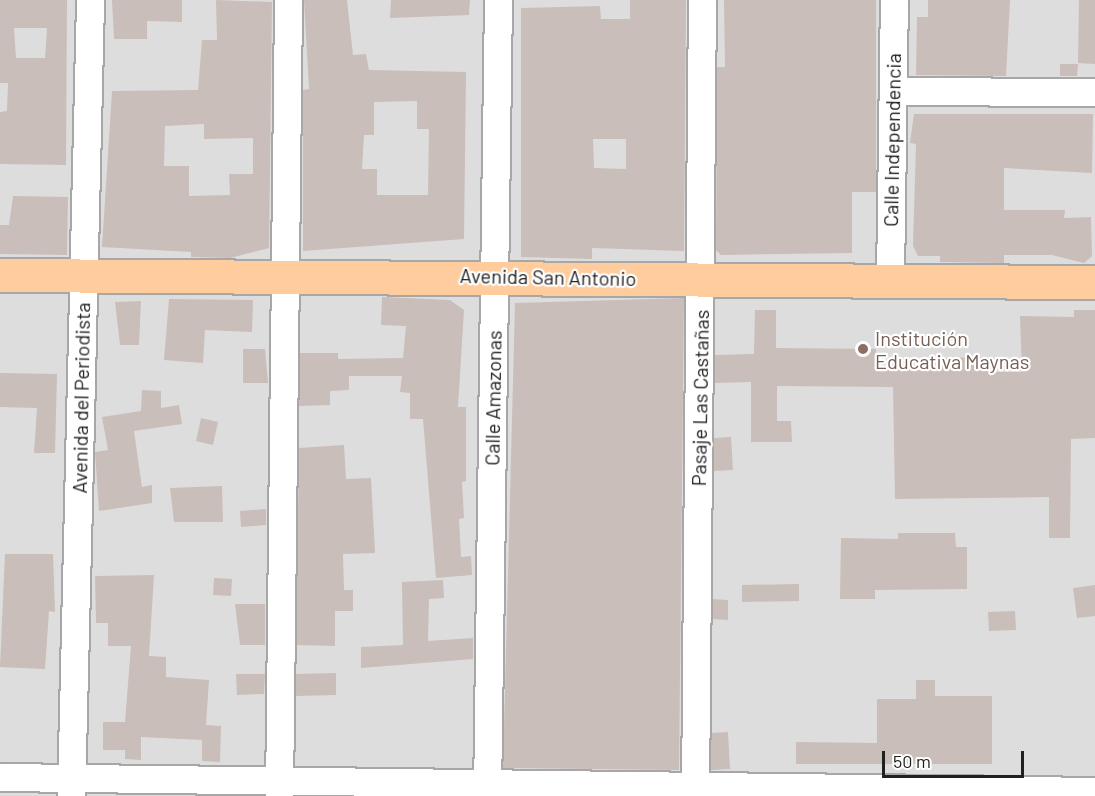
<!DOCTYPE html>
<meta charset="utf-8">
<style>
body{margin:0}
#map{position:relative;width:1095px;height:796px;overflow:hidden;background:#f1ece6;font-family:Barlow,sans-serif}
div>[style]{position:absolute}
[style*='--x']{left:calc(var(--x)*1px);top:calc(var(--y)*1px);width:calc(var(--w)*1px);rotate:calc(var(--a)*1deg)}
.residential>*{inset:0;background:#dedddd}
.building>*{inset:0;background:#c9beb9}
.roads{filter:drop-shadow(2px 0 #a7a7a7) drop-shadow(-2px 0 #a7a7a7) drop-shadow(0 2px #a7a7a7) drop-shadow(0 -2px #a7a7a7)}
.minor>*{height:27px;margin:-13.5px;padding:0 13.5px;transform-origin:13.5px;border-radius:13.5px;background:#fff}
.major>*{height:33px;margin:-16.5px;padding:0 16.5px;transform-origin:16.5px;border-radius:16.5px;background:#ffcd9d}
.dots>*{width:16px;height:16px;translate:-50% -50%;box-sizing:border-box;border:3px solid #fff;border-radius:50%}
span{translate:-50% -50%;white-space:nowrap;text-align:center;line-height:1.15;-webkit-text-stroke:4.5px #fff;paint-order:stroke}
.street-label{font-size:20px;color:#202020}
.education-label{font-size:20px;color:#785e54}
.left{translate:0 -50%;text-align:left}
.scale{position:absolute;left:882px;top:751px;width:142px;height:27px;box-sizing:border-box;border:3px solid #202020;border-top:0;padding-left:8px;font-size:18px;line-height:21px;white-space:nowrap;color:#202020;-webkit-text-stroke:4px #fff;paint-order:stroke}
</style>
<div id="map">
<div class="residential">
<i style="clip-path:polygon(0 0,1095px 0,1095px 796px,0 796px)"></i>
</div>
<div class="building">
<i style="clip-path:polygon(evenodd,0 0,67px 0,66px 165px,0 164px,0 112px,7px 111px,8px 83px,0 83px,0 0,14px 28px,47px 28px,45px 58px,16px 58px,14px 28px)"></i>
<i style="clip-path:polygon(112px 0,182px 0,182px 22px,147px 21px,147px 39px,114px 39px)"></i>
<i style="clip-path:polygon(evenodd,216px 0,272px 2px,269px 248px,230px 258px,191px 257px,191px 252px,102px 247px,112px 91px,198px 90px,202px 40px,217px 40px,216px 0,204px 124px,204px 139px,253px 138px,253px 174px,229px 174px,230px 195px,189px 196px,189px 166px,164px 166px,165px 126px,204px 124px)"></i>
<i style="clip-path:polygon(evenodd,304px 0,347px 0,353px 55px,366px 54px,369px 70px,466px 72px,464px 239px,303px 251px,303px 90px,309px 89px,304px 0,417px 101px,417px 129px,429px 129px,428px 195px,377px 195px,377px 169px,362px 169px,364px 135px,374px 135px,374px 102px,417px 101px)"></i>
<i style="clip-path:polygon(391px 0,470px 0,469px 15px,390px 18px)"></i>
<i style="clip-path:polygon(evenodd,630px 0,686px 0,684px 251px,592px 248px,592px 259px,521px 257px,521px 8px,600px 6px,601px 19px,630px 19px,630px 0,593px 139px,626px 139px,626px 169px,594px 168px,593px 139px)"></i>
<i style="clip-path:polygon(724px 0,876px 0,876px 192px,852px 192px,852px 253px,721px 255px,716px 250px,717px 67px,725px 67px)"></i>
<i style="clip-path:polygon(928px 0,1010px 0,1006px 76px,916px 75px,917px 17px,928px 17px)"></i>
<i style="clip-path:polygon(1079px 0,1095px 0,1095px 64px,1078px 63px)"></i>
<i style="clip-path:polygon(1060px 64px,1078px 64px,1077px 76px,1060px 76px)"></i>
<i style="clip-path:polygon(914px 114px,1093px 114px,1092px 173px,1004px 168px,1004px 210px,1065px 210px,1064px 218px,1091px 217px,1092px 256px,1084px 263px,1052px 255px,1004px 255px,1004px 263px,940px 262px,940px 256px,918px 256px,913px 246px,916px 144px,910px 143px)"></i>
<i style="clip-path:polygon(13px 196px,68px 197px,67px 255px,0 254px,0 225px,9px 225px)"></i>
<i style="clip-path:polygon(382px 297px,450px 300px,464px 310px,458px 407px,466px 407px,466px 481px,462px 482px,464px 518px,459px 519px,461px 557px,471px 556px,472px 575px,436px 578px,423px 419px,410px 419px,410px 393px,400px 392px,402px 376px,349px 376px,349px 390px,330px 391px,330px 405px,299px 406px,300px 353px,338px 353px,338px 359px,403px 358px,406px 326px,381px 325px)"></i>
<i style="clip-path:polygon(684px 298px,679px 770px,503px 768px,515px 303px)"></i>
<i style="clip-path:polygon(169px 299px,253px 300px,252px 332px,205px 330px,203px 363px,164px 360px)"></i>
<i style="clip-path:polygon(141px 301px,139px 345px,120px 345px,115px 302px)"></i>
<i style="clip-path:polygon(755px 310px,776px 310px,776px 348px,876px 349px,876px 368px,938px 368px,937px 358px,989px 357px,989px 372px,1022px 372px,1020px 316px,1074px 317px,1074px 310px,1095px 310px,1095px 438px,1071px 439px,1070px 538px,1049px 538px,1049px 497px,895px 499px,893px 387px,777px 386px,777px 421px,791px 421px,792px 442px,751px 442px,751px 382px,714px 383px,715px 355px,754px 354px)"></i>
<i style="clip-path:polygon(243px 349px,265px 349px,268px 383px,243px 383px)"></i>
<i style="clip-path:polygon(0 373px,57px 374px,55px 453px,34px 453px,37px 408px,0 407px)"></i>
<i style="clip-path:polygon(142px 390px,161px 391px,161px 408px,179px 405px,182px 424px,134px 431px,142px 487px,152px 485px,152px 503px,99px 511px,95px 452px,108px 450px,102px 417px,141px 411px)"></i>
<i style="clip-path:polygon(201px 418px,218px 422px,213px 445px,196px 441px)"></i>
<i style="clip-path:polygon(731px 437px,733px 470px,714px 471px,714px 438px)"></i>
<i style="clip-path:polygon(344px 445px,346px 479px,371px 478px,375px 553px,343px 554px,344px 590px,353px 590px,353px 611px,335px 611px,335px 646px,296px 645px,299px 448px)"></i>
<i style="clip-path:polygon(222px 486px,223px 522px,174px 522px,170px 488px)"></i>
<i style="clip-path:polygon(266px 509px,266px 525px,241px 527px,240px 511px)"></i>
<i style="clip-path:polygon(898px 533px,955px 533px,956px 547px,967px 547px,967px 589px,875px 590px,875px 599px,840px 599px,841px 538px,898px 539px)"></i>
<i style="clip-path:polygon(5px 554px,53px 554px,55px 612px,49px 611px,45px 669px,0 667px)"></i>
<i style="clip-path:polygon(154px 575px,149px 656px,166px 657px,166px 677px,209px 680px,206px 725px,221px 726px,220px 762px,202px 761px,202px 740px,141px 737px,141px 760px,125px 759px,125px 750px,103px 750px,103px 722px,125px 722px,131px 646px,108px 646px,108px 623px,96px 623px,95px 576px)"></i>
<i style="clip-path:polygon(214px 578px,232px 579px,231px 596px,213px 595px)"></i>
<i style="clip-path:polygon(443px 580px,444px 598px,429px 599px,428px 641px,473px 638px,473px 659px,361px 668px,361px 647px,403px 645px,402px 582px)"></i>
<i style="clip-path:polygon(799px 584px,799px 601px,742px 602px,742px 585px)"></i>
<i style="clip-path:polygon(1095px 585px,1095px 616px,1077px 618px,1073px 588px)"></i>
<i style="clip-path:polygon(712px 599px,728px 600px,728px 620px,712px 619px)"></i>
<i style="clip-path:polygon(235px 604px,265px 604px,265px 645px,240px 645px)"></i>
<i style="clip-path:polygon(1015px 611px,1016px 630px,989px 631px,988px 612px)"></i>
<i style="clip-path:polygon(336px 673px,336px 695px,296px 696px,296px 674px)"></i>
<i style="clip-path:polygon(236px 674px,265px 674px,264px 694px,237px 695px)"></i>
<i style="clip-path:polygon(916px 680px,935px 680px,935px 696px,992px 696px,992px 764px,796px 764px,796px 742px,877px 743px,877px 699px,916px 699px)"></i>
<i style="clip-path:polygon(728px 732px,730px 769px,711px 770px,711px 733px)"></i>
</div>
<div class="roads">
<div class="minor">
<i style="--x:893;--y:91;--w:202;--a:0.3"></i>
<i style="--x:890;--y:280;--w:280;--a:-89.2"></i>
<i style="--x:0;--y:777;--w:1095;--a:0.73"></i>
<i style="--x:71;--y:796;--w:796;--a:-88.63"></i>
<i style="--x:279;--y:796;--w:796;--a:-89.35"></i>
<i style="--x:487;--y:796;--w:796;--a:-89.21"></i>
<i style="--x:695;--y:796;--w:796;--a:-89.5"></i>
</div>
<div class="major">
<i style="--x:0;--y:275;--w:1095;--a:0.37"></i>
</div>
</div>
<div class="dots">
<i style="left:863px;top:349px;background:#8d6e63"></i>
</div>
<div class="street-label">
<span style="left:892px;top:140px;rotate:-89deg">Calle Independencia</span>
<span style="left:548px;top:277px;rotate:1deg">Avenida San Antonio</span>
<span style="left:81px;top:398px;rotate:-89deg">Avenida del Periodista</span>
<span style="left:493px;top:398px;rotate:-89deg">Calle Amazonas</span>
<span style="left:700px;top:398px;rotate:-89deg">Pasaje Las Castañas</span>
</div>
<div class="education-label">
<span class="left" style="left:875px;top:350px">Institución<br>Educativa Maynas</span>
</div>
<div class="scale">50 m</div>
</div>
